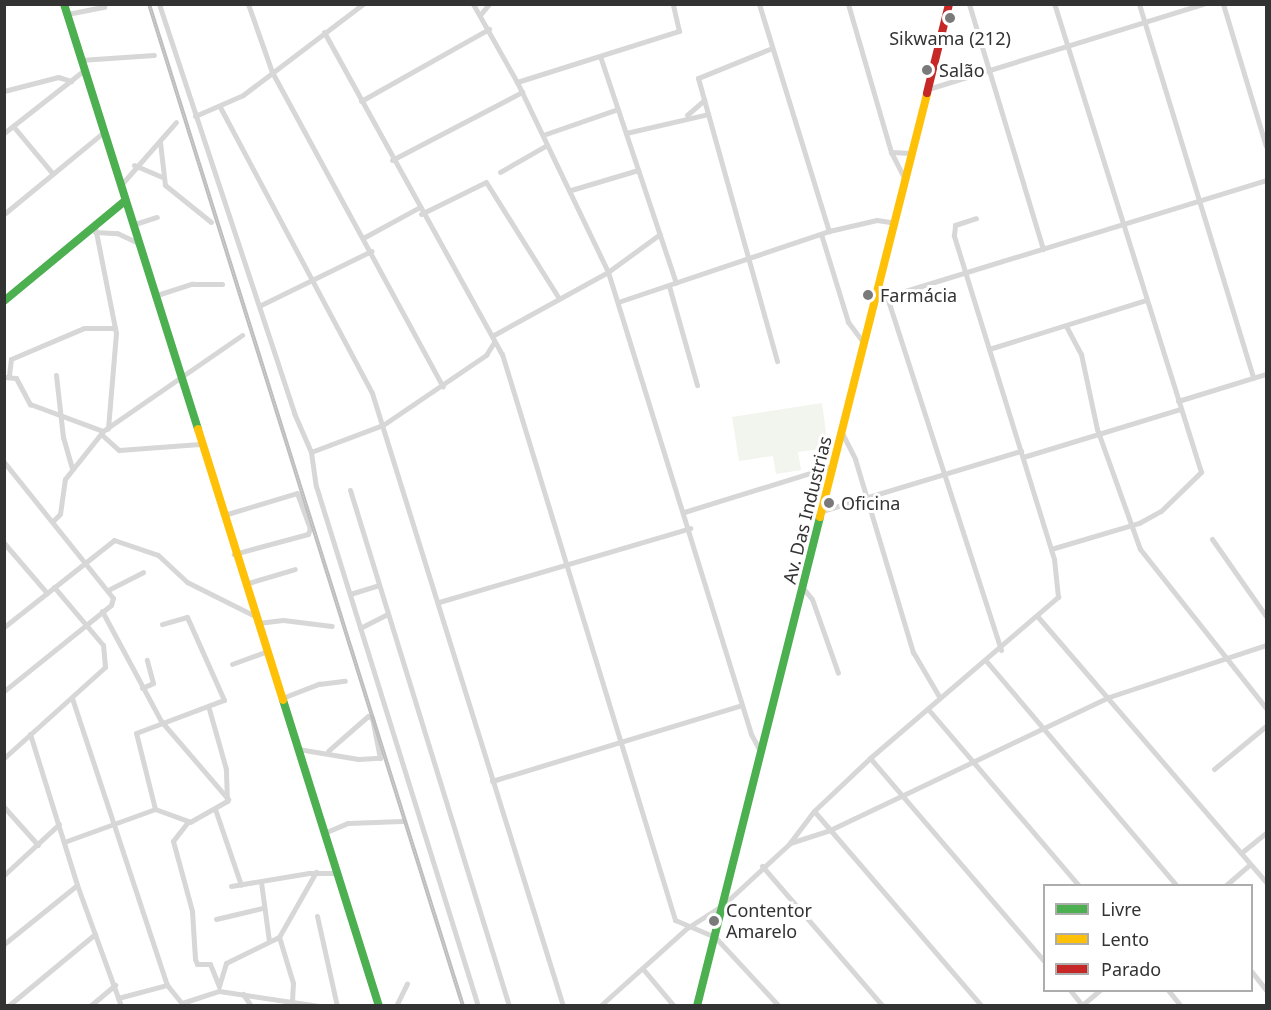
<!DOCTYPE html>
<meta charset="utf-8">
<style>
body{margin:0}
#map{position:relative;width:1271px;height:1010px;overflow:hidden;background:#fff;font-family:"Noto Sans",sans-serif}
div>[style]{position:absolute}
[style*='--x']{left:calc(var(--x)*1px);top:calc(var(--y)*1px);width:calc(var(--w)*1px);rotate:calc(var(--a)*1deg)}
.green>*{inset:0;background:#f1f5ed}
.street>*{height:5px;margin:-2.5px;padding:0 2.5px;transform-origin:2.5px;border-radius:2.5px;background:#d7d7d7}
.fast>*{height:8px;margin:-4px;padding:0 4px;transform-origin:4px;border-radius:4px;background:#4caf50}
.slow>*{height:8px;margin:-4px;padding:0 4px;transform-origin:4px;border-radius:4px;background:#ffc107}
.jam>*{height:8px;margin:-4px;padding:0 4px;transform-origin:4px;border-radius:4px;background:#c62828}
.rail>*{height:4px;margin-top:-2px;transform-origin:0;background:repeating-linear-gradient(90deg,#fff 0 4.5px,#bebebe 0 9px);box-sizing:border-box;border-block:2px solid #bebebe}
.dots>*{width:16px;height:16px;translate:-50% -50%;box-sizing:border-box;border:3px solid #fff;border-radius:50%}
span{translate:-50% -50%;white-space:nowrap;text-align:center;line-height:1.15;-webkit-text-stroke:6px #fff;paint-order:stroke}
.poi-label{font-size:18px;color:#333}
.left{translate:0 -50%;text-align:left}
.street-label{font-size:18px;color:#333}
.frame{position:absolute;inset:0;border:6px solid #333;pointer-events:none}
.legend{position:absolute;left:1043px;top:884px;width:210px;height:108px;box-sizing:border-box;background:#fff;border:2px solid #adadad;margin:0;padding:8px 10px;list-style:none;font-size:18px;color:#333}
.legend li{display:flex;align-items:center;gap:12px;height:30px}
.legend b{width:30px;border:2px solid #adadad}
</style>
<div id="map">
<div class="green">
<i style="clip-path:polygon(822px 403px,828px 448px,798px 452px,801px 470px,776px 474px,773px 456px,739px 461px,732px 417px)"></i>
</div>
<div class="street">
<i style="--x:159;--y:4;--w:431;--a:71.7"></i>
<i style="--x:294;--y:413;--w:43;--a:66.4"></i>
<i style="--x:311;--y:452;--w:34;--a:82"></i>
<i style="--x:316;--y:486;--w:545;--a:72.7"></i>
<i style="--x:248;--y:4;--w:72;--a:70.6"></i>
<i style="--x:272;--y:72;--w:358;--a:61.5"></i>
<i style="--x:473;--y:4;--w:90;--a:60.6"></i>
<i style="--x:517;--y:82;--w:211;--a:64.4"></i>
<i style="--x:608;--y:272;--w:484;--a:72.8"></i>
<i style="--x:751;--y:734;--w:21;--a:62"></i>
<i style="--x:759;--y:4;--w:238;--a:72.9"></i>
<i style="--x:848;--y:4;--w:154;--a:73.8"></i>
<i style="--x:891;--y:152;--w:28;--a:63"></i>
<i style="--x:969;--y:4;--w:256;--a:73.2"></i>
<i style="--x:1139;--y:4;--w:391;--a:73"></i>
<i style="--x:1223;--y:4;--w:148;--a:73.2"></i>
<i style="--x:67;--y:14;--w:38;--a:-11"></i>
<i style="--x:480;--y:15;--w:14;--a:-51"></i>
<i style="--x:324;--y:32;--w:368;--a:61.1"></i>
<i style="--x:502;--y:354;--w:592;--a:73"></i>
<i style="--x:675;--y:920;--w:43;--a:23"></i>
<i style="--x:715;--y:937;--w:94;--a:47.2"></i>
<i style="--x:772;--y:48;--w:80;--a:157.9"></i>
<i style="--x:698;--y:78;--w:294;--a:74.4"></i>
<i style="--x:600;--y:56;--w:239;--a:71.5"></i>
<i style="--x:80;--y:60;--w:74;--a:-3.9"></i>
<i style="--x:517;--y:82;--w:170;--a:-17.5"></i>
<i style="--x:679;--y:31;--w:28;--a:-103"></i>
<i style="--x:928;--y:89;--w:288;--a:-17.2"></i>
<i style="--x:4;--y:91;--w:56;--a:-14.5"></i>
<i style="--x:58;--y:77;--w:14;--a:17"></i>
<i style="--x:361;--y:101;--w:147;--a:-29.4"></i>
<i style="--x:220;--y:107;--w:324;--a:62"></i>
<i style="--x:372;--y:393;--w:642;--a:72.69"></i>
<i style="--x:687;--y:115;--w:23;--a:-41"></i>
<i style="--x:195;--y:116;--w:52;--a:-23.6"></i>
<i style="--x:243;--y:95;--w:151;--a:-37.2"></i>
<i style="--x:13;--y:126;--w:62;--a:50.2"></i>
<i style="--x:4;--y:133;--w:100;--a:-38.1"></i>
<i style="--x:626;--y:133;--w:84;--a:-13"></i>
<i style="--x:543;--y:135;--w:79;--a:-19.1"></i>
<i style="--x:160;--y:142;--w:43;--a:83.4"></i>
<i style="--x:165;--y:185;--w:59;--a:38.8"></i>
<i style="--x:891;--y:152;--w:20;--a:3"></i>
<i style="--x:392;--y:160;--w:147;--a:-27.6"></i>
<i style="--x:134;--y:165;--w:30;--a:23"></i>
<i style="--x:500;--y:172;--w:54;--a:-29.9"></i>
<i style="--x:120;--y:186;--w:85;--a:-48.8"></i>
<i style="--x:571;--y:190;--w:70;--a:-16.6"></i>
<i style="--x:4;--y:214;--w:129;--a:-39.4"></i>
<i style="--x:421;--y:214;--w:72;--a:-26.2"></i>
<i style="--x:486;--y:182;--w:136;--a:57.9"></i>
<i style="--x:132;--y:225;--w:26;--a:-18"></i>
<i style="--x:95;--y:227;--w:108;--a:78.8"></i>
<i style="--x:116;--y:333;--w:96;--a:94.8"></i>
<i style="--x:95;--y:232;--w:22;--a:3"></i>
<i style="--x:117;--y:233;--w:23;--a:25"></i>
<i style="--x:821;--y:234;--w:92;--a:72.9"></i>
<i style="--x:848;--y:322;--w:26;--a:53"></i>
<i style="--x:363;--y:238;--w:63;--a:-28.6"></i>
<i style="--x:669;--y:286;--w:103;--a:74.2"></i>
<i style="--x:154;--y:296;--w:40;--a:-18"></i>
<i style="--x:192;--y:284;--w:30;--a:0"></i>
<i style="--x:887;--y:297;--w:371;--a:72.1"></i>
<i style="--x:876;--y:300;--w:408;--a:-17.1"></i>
<i style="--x:618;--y:302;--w:223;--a:-18.6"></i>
<i style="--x:829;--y:231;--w:49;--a:-12.9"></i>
<i style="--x:877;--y:220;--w:18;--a:9"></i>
<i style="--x:261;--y:305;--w:123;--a:-26.1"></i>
<i style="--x:1066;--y:326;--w:32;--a:62"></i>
<i style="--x:1081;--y:354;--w:77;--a:78"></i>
<i style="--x:1097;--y:429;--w:127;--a:70.3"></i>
<i style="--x:1140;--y:549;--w:203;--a:51.6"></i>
<i style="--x:492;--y:336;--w:132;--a:-28.9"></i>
<i style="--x:608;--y:272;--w:64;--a:-36.2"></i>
<i style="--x:989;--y:349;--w:164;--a:-17.3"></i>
<i style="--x:9;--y:375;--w:16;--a:-83"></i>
<i style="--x:11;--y:359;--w:79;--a:-23"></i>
<i style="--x:84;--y:328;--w:31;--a:0"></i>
<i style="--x:56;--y:375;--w:62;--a:83.6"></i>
<i style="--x:63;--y:437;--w:32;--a:74"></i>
<i style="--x:4;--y:377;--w:12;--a:5"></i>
<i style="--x:16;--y:378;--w:30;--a:62"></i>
<i style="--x:30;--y:404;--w:78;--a:20.3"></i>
<i style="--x:1178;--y:401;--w:92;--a:-17.1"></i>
<i style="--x:842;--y:433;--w:29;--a:63"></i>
<i style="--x:855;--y:459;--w:202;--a:73.3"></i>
<i style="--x:913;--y:652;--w:53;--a:59.6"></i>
<i style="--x:101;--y:434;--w:24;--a:42"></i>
<i style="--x:119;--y:450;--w:81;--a:-4.2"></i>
<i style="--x:311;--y:452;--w:77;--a:-20.6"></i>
<i style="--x:383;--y:425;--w:125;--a:-34.2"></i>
<i style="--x:486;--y:355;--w:15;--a:-58"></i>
<i style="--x:1023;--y:457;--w:164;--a:-17"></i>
<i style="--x:4;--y:462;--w:174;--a:51.3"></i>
<i style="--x:113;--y:598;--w:7;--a:106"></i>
<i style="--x:111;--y:605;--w:137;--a:141.2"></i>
<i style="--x:350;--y:490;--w:540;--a:72.87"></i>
<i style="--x:822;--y:511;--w:208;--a:-16.8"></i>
<i style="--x:684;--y:512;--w:156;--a:-17.2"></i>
<i style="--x:224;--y:515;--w:76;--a:-16.8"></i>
<i style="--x:297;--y:493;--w:37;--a:70"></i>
<i style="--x:310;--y:528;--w:6;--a:108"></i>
<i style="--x:308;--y:534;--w:77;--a:164.9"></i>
<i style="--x:54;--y:520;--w:8;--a:-45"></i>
<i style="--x:60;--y:514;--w:35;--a:-82"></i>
<i style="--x:65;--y:479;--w:61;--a:-51.6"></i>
<i style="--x:103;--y:431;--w:169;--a:-34.6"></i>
<i style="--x:1212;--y:539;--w:94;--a:55"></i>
<i style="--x:4;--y:543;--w:66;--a:49.3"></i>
<i style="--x:1051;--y:549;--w:92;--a:-16.5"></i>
<i style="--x:1139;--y:523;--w:25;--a:-29"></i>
<i style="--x:1161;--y:511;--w:56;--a:-44.3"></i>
<i style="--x:1201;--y:472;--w:491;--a:-107.4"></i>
<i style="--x:245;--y:584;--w:52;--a:-16.7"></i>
<i style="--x:803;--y:588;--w:14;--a:51"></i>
<i style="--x:812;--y:599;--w:78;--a:70.6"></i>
<i style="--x:110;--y:589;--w:37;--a:-27"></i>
<i style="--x:350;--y:594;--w:30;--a:-17"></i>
<i style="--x:439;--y:602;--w:262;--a:-16.4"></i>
<i style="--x:102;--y:611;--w:125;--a:61.8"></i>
<i style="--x:161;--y:721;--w:103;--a:49.3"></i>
<i style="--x:1038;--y:617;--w:350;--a:49.3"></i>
<i style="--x:258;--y:623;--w:25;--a:-7"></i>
<i style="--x:283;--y:620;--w:49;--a:7"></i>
<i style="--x:4;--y:627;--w:140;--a:-38.3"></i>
<i style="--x:114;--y:540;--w:46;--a:18.8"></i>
<i style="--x:158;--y:555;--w:40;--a:43"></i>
<i style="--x:187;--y:582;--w:76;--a:26.6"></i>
<i style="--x:360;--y:628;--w:31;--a:-27"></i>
<i style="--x:987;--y:662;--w:294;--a:49.7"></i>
<i style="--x:232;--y:664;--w:37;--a:-20"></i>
<i style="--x:142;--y:688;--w:12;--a:-24"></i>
<i style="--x:153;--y:683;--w:24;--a:-105"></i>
<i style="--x:72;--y:698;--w:302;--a:71.7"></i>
<i style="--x:167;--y:985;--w:27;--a:51"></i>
<i style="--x:282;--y:698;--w:40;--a:-21"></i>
<i style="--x:319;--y:684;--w:26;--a:-7"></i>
<i style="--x:928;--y:709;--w:233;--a:49.5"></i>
<i style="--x:30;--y:734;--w:158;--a:72.7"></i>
<i style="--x:77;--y:885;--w:129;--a:70"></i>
<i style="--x:298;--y:749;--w:61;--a:9.5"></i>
<i style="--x:358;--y:759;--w:22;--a:-3"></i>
<i style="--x:380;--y:758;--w:41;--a:-101.3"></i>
<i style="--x:372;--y:718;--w:4;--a:-153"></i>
<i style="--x:368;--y:716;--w:53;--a:138.8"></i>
<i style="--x:4;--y:758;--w:136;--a:-42"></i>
<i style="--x:105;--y:667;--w:22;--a:-95"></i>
<i style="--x:103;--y:645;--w:76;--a:-130.2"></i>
<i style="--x:870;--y:758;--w:267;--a:49.4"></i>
<i style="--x:1214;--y:769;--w:67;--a:-39.6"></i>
<i style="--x:492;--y:781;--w:261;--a:-16.9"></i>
<i style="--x:4;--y:807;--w:51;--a:48.2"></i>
<i style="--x:155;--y:809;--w:78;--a:-104"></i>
<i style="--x:136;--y:733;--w:94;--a:-20.6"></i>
<i style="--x:224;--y:700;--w:91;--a:-114"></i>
<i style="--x:187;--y:617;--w:26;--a:164"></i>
<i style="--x:215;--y:809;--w:80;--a:71.1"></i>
<i style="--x:814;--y:811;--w:257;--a:49.3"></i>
<i style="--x:187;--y:823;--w:23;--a:128"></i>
<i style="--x:173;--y:841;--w:73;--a:74.8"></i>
<i style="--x:192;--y:911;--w:48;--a:86.4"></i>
<i style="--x:195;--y:959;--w:5;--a:68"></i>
<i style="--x:197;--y:964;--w:13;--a:0"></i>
<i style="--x:210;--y:964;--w:24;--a:68"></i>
<i style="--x:324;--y:833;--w:26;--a:-23"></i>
<i style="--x:348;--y:823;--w:54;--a:-2.1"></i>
<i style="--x:64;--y:842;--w:97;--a:-19.9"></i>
<i style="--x:155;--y:809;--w:37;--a:20"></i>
<i style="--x:190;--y:822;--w:43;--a:-29.6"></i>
<i style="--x:227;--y:801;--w:32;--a:-92"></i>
<i style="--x:226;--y:769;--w:62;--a:-105.8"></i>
<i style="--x:790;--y:843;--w:42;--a:-18"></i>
<i style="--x:830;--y:830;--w:309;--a:-25.5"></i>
<i style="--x:1109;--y:697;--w:165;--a:-18.3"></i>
<i style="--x:1241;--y:853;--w:32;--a:-39"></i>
<i style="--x:762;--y:866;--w:185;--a:49.2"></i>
<i style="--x:4;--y:875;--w:75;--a:-42.8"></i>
<i style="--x:261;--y:882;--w:60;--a:82.3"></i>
<i style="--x:231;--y:886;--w:79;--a:-9.5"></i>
<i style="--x:309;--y:873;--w:27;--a:0"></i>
<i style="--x:1225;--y:886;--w:33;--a:-41"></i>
<i style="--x:317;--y:916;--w:92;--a:77.5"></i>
<i style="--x:216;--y:919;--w:47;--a:-13.4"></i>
<i style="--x:4;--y:944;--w:94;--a:-38.9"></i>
<i style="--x:643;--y:969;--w:48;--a:50"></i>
<i style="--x:1252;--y:972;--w:23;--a:52"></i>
<i style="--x:219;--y:986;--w:24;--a:-73"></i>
<i style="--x:226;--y:963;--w:59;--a:-26.1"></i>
<i style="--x:1070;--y:990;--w:21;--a:51"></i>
<i style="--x:1168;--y:990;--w:21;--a:51"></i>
<i style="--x:243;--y:994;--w:14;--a:56"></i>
<i style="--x:118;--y:998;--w:51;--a:-14.9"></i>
<i style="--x:292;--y:1001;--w:18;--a:-87"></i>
<i style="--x:293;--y:983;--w:48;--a:-106.9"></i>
<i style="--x:279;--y:937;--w:75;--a:-60.4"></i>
<i style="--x:182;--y:1003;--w:39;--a:-18"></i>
<i style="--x:219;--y:991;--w:101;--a:8.5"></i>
<i style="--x:8;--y:1006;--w:113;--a:-39.6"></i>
<i style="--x:90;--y:1006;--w:33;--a:-40"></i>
<i style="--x:396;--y:1006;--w:25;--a:-64"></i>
<i style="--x:600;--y:1006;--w:117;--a:-41.9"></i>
<i style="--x:687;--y:928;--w:43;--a:-32.6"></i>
<i style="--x:723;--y:905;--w:90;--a:-42.7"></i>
<i style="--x:789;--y:844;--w:41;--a:-52.9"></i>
<i style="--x:814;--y:811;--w:77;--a:-43.4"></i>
<i style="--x:870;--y:758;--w:248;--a:-40.6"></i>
<i style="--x:1058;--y:597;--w:38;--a:-96"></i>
<i style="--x:1054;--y:559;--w:339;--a:-107.2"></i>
<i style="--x:954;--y:235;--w:10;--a:-84"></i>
<i style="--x:955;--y:225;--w:22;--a:-18"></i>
<i style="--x:1081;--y:1006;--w:25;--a:-40"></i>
</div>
<div class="fast">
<i style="--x:64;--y:4;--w:446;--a:72.5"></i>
<i style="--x:4;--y:301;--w:157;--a:-39.6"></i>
<i style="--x:283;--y:700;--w:321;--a:72.6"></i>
<i style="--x:697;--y:1006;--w:504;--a:-75.88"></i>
</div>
<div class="slow">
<i style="--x:198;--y:429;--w:284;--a:72.6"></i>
<i style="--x:820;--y:517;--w:437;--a:-75.8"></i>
</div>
<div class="jam">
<i style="--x:927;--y:93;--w:92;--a:-76.1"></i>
</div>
<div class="rail">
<i style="--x:149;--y:4;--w:1050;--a:72.6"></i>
</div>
<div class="dots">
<i style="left:950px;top:18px;background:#7a7a7a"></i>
<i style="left:927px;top:70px;background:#7a7a7a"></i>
<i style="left:868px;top:295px;background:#7a7a7a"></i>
<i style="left:829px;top:503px;background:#7a7a7a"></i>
<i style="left:714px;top:921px;background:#7a7a7a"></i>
</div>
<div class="poi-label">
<span style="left:950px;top:38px">Sikwama (212)</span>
<span class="left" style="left:939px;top:70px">Salão</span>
<span class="left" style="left:880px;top:295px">Farmácia</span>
<span class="left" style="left:841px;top:503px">Oficina</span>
<span class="left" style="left:726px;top:921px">Contentor<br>Amarelo</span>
</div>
<div class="street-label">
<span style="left:807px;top:510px;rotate:-76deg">Av. Das Industrias</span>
</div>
<div class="frame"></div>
<ul class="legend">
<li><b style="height:8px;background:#4caf50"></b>Livre</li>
<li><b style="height:8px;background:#ffc107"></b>Lento</li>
<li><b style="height:8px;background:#c62828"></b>Parado</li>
</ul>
</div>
